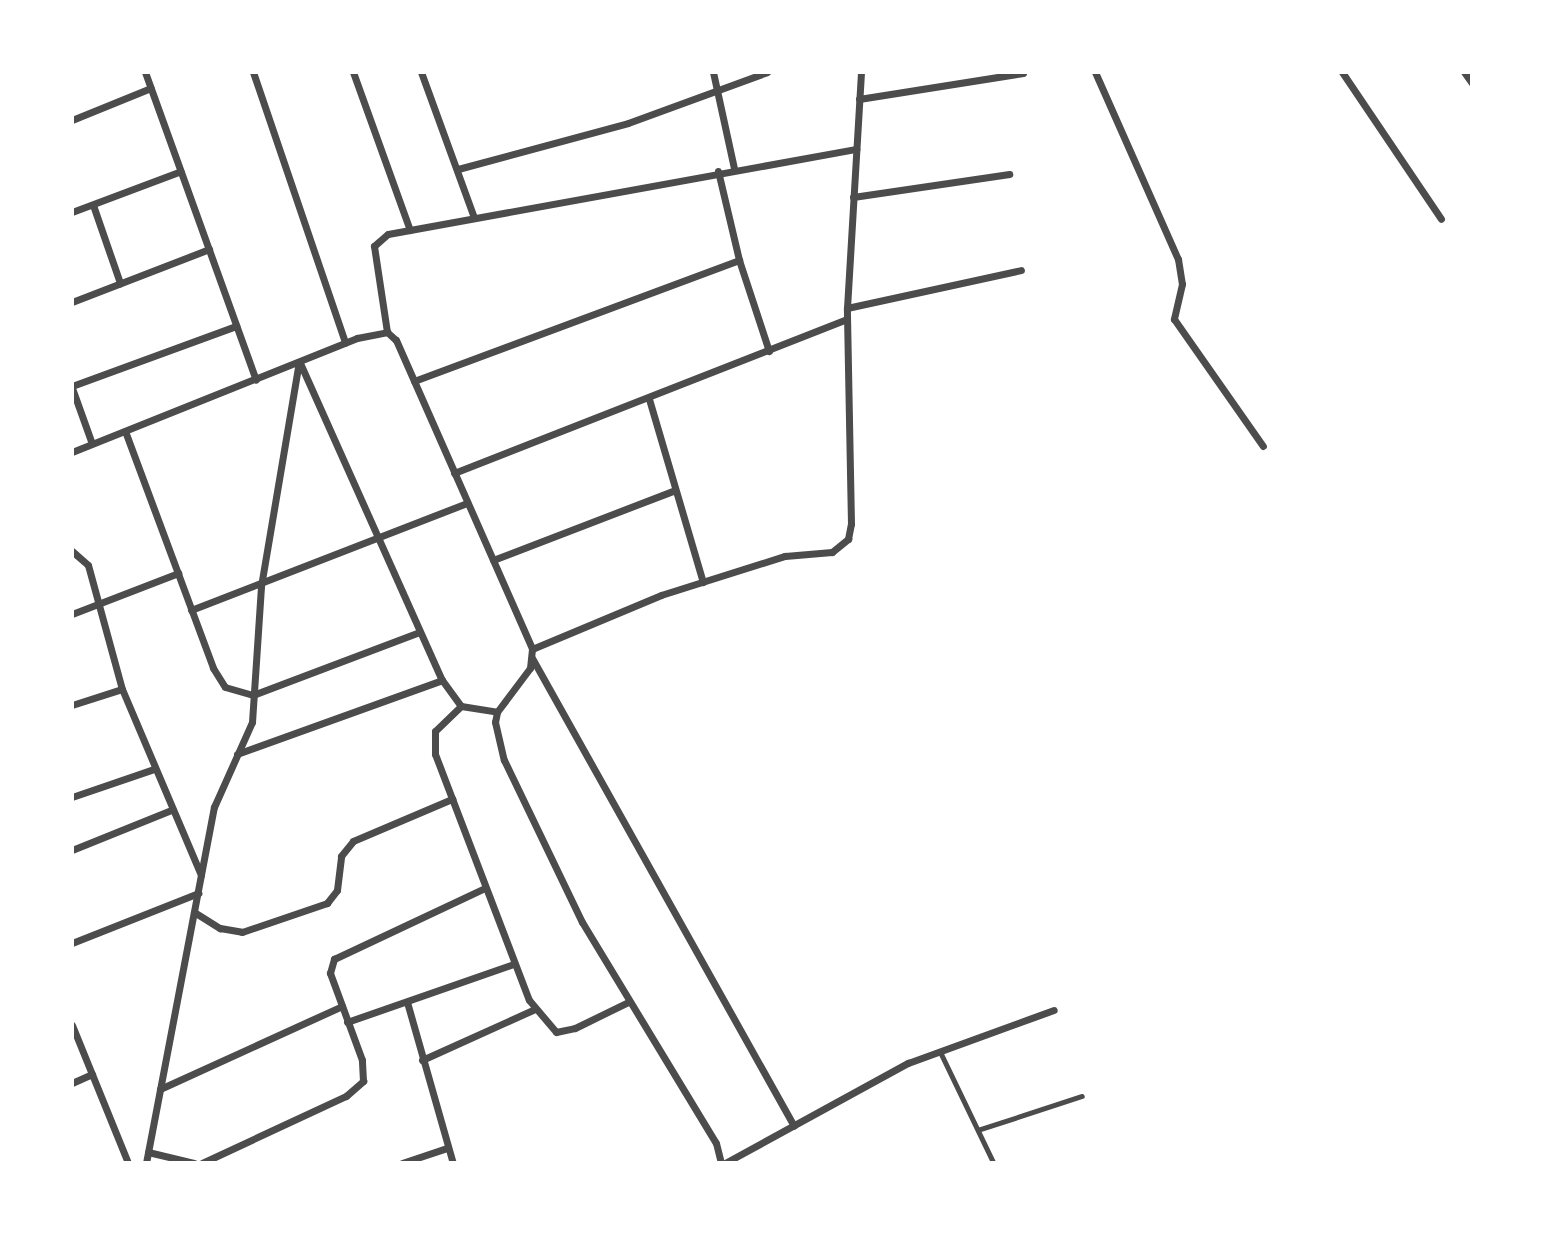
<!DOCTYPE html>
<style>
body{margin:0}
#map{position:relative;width:1544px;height:1235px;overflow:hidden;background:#fff;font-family:"Times New Roman",serif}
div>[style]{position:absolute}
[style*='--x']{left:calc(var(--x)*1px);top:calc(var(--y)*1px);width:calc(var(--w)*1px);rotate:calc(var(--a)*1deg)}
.service>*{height:4.5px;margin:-2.25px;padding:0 2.25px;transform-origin:2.25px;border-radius:2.25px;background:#4c4c4c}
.minor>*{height:7px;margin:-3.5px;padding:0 3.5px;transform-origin:3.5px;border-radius:3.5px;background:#4c4c4c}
span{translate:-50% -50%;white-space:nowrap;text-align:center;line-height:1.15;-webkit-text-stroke:7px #fff;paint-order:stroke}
.frame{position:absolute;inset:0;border:74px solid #fff;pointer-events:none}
</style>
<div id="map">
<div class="service">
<i style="--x:940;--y:1051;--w:124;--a:64.3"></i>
<i style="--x:978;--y:1130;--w:109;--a:-18.1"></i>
</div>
<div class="minor">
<i style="--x:145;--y:72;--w:327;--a:70.2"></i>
<i style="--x:253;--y:72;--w:286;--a:71.2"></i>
<i style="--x:353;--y:72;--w:168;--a:70.2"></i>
<i style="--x:421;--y:72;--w:155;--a:70"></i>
<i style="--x:713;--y:72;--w:98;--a:77.7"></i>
<i style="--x:1095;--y:72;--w:205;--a:66.1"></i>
<i style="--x:1178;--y:259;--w:25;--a:81"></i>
<i style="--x:1182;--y:284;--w:36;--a:103"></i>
<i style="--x:1174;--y:319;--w:155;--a:55"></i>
<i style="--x:1342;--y:72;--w:177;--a:56"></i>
<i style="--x:1464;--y:72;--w:14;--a:54"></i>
<i style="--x:859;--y:99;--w:166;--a:-9"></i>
<i style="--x:72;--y:120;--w:85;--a:-22.1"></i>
<i style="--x:458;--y:169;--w:176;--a:-15.1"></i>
<i style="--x:628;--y:123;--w:148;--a:-20.1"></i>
<i style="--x:718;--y:171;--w:91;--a:76.7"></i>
<i style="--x:739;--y:260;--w:96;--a:71.8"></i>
<i style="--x:853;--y:197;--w:158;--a:-8.4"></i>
<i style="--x:93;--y:205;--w:83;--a:70.9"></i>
<i style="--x:72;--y:212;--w:116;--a:-20.6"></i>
<i style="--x:72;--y:302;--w:147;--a:-21.1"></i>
<i style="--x:847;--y:308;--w:178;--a:-12.3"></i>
<i style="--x:387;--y:332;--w:87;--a:-98.6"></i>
<i style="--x:374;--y:246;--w:18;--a:-41"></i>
<i style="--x:388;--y:234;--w:476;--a:-10.3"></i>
<i style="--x:300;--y:363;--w:347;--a:65.9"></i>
<i style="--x:442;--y:680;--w:32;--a:54"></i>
<i style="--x:461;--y:706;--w:36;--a:9"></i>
<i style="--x:414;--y:381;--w:347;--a:-20.4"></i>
<i style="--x:72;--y:386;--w:175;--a:-20.1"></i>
<i style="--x:72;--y:388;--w:59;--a:70.3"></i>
<i style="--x:649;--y:399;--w:191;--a:73.6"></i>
<i style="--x:125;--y:431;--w:253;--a:69.6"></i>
<i style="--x:213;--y:668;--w:22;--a:58"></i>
<i style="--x:225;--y:687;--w:29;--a:16"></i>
<i style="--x:253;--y:695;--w:178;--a:-20.7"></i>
<i style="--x:72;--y:452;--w:307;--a:-21.8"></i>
<i style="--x:357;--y:338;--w:31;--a:-11"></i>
<i style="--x:387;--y:332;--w:12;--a:42"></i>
<i style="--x:396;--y:340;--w:338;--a:66.2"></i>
<i style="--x:532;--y:649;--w:19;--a:96"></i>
<i style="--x:530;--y:668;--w:55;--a:126.9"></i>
<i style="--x:497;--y:712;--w:10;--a:101"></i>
<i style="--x:495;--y:722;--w:39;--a:77"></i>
<i style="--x:504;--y:760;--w:180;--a:64.3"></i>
<i style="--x:582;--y:922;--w:258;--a:58.8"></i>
<i style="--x:716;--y:1143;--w:21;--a:76"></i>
<i style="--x:454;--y:473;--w:422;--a:-21.4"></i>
<i style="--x:72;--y:551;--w:21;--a:41"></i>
<i style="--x:88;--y:565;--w:129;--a:74.7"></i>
<i style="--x:122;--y:689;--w:202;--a:67"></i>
<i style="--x:493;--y:560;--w:195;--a:-21"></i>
<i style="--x:191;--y:610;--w:296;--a:-21.2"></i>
<i style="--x:72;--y:614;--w:114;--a:-21.1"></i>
<i style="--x:532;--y:649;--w:140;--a:-22.7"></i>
<i style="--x:661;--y:595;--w:130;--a:-17.5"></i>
<i style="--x:785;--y:556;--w:47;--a:-4.9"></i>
<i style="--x:832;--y:552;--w:21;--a:-39"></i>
<i style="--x:848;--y:539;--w:15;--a:-79"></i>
<i style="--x:851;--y:524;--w:216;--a:-91.1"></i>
<i style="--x:847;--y:308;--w:236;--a:-86.6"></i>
<i style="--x:532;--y:658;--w:536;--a:60.76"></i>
<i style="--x:72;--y:705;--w:52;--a:-17.7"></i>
<i style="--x:461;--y:706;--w:36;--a:136"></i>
<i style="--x:435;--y:731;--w:23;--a:90"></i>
<i style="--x:435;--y:754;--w:263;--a:69.1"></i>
<i style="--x:529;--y:1000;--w:42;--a:49.8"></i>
<i style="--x:556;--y:1032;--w:19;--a:-12"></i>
<i style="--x:575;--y:1028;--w:59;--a:-26.1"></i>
<i style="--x:237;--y:754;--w:218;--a:-19.8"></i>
<i style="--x:72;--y:797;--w:87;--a:-18.9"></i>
<i style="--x:72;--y:850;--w:107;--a:-22"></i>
<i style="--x:194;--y:912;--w:31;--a:32"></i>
<i style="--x:220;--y:928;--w:22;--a:10"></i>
<i style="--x:242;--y:932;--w:90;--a:-18.8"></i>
<i style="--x:327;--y:903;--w:16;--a:-52"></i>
<i style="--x:337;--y:890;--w:34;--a:-83"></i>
<i style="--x:341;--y:856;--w:19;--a:-51"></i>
<i style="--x:353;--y:841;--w:108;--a:-23"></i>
<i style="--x:72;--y:943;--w:136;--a:-21.6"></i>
<i style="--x:407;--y:1002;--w:167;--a:74.1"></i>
<i style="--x:347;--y:1022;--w:177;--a:-19.2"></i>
<i style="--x:72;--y:1025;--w:149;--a:67.9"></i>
<i style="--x:422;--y:1060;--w:124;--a:-24.3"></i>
<i style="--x:72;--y:1083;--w:22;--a:-24"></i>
<i style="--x:160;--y:1089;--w:200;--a:-24.5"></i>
<i style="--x:148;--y:1152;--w:47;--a:13.4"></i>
<i style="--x:146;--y:1163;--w:362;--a:-79.2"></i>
<i style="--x:214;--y:807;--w:93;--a:-65.9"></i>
<i style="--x:252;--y:722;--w:136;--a:-86.2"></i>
<i style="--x:261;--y:586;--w:227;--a:-80.4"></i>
<i style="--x:202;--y:1163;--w:159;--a:-25"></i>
<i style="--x:346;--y:1096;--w:23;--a:-41"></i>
<i style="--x:363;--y:1081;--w:21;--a:-93"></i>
<i style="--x:362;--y:1060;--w:93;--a:-110.2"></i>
<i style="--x:330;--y:973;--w:15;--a:-74"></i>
<i style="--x:334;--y:959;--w:167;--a:-25.2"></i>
<i style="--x:402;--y:1163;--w:47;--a:-18.4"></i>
<i style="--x:725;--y:1163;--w:209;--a:-28.7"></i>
<i style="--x:908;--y:1063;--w:155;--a:-20"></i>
</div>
<div class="frame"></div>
</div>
